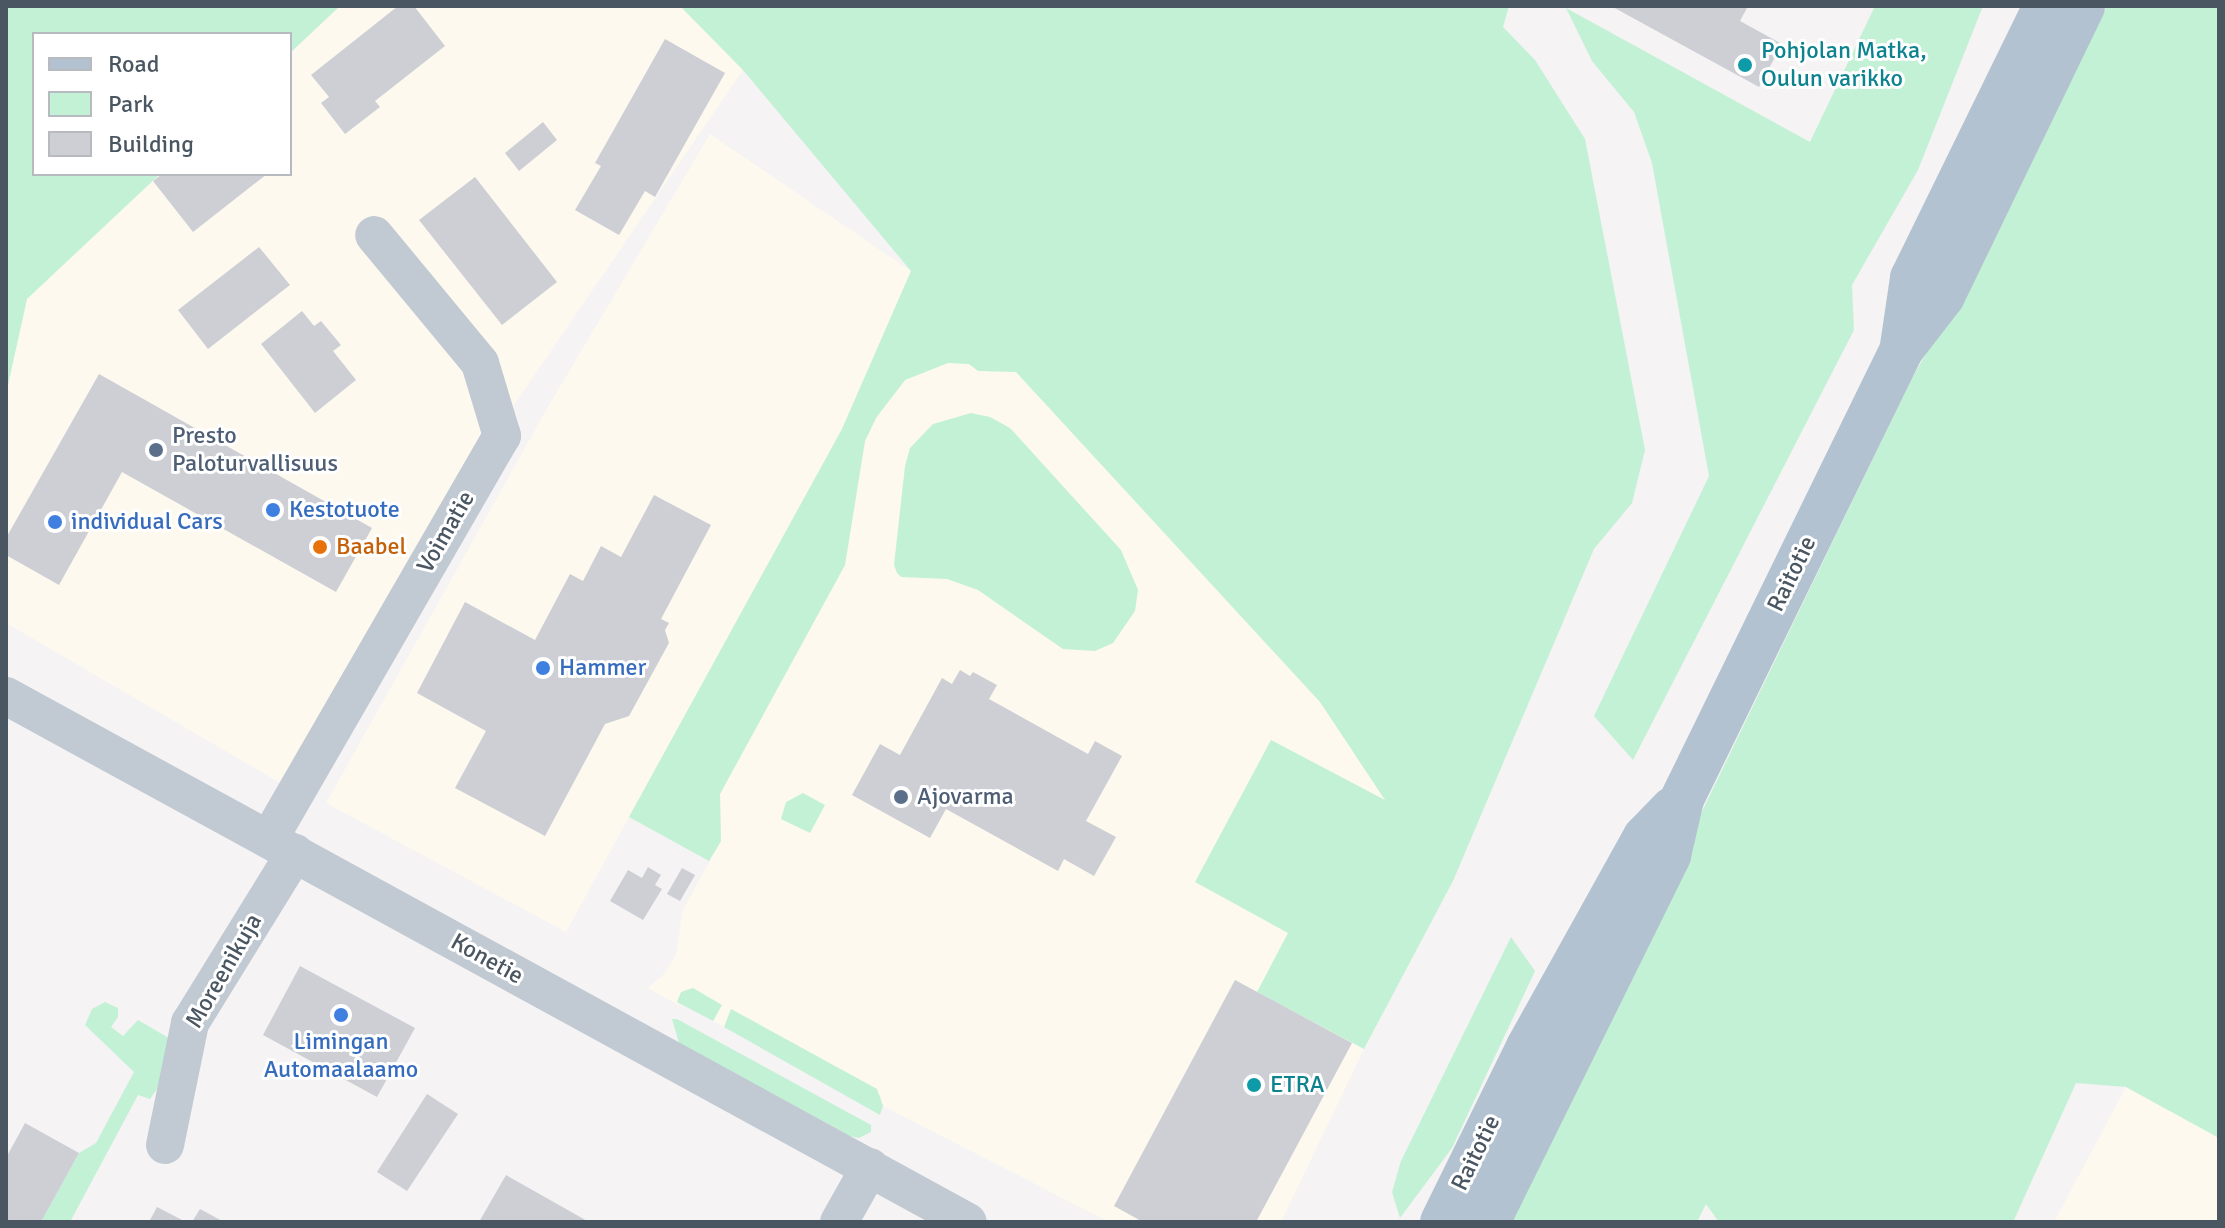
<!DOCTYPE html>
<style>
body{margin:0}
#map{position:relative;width:2225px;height:1228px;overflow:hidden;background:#f5f3f3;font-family:Signika,sans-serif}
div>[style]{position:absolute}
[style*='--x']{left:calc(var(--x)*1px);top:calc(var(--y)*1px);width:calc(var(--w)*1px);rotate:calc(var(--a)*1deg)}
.commercial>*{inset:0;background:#fdf9ef}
.green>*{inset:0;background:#c3f1d5}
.building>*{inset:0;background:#cdcfd5}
.minor>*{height:38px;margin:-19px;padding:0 19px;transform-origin:19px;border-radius:19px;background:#c1cad2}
.major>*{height:44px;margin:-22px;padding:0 22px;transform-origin:22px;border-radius:22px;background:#b3c2d1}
.dots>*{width:22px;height:22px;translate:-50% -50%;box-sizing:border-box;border:4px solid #fff;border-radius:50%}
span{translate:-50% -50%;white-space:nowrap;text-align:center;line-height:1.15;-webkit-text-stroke:6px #fff;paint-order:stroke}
.culture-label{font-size:24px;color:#0d838f}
.left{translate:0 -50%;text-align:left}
.service-label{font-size:24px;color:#4e5e75}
.shop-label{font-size:24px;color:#366cbe}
.street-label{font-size:24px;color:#4a5661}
.food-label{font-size:24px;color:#c56008}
.frame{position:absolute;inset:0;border:8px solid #4a5661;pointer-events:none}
.legend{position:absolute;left:32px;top:32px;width:260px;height:144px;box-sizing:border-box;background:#fff;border:2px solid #b7bbc0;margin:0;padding:10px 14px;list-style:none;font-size:24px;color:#4a5661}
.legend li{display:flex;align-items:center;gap:16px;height:40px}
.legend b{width:40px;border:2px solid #b7bbc0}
</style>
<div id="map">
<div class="commercial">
<i style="clip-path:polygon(340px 6px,680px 6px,743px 70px,434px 522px,282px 784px,6px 623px,6px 394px,27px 299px,160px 174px,290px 174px,290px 53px)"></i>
<i style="clip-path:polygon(710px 134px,911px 271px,842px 429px,566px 932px,326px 803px,545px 412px)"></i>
<i style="clip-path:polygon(948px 363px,969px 364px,979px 371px,1016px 372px,1320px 702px,1387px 802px,1453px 881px,1364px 1049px,1281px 1222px,1109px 1222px,883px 1106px,881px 1096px,731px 1009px,724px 1027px,713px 1021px,721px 1005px,677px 1002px,680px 1006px,648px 988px,664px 974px,676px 955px,683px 910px,721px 841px,720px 794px,845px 565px,865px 441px,876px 418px,905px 380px)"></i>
<i style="clip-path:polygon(2126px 1087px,2219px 1138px,2219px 1222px,2054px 1222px)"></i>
</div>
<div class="green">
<i style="clip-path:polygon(6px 6px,340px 6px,290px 53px,290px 34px,34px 34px,34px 174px,160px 174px,27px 299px,6px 394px)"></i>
<i style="clip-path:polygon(680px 6px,1509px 6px,1503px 27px,1535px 60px,1585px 139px,1645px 450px,1632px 503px,1594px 549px,1453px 881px,1364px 1049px,1257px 992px,1288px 933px,1195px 882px,1271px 740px,1385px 800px,1320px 702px,1016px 372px,978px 371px,969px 364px,948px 363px,905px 380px,876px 418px,865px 441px,845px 565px,720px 794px,721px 841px,709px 861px,629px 817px,842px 429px,911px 271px,743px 70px)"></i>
<i style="clip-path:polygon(1875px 6px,1983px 6px,1918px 170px,1852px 285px,1854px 330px,1633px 760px,1594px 716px,1709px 476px,1652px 163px,1634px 112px,1592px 61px,1566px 8px,1810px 142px)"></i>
<i style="clip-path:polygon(2107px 6px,2219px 6px,2219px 1138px,2126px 1087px,2076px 1083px,2014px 1220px,1719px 1222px,1706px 1204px,1697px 1222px,1503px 1222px,1911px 380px,2012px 203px)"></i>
<i style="clip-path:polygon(971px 413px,990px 417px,1010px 428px,1121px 550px,1138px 590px,1135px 611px,1113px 643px,1095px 651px,1063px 649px,978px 590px,947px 579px,901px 577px,897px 573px,894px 565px,905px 466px,910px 448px,933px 424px)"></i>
<i style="clip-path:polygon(803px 793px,825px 805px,810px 833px,781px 819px,786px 802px)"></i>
<i style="clip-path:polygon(1511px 937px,1535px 971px,1452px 1148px,1400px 1218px,1392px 1192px,1401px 1161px)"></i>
<i style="clip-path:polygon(693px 988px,722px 1005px,713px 1021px,677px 1002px,681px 992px)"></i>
<i style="clip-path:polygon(105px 1002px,118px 1008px,118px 1017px,111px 1027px,123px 1036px,138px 1020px,179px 1044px,169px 1072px,150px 1099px,138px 1095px,70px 1222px,41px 1222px,79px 1153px,96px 1143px,134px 1072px,85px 1025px,92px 1009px)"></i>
<i style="clip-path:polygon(731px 1009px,877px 1089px,883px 1106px,880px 1115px,724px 1027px)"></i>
<i style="clip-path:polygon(672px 1019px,677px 1019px,871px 1125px,871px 1132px,859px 1138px,850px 1136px,679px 1043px)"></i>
</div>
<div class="building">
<i style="clip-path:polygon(398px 6px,414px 6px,445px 46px,375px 101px,380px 107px,345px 134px,321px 103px,329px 97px,311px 75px)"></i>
<i style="clip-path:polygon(1611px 6px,1748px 6px,1740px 21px,1782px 44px,1759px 87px)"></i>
<i style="clip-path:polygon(665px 39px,725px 73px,655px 197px,645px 191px,619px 235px,575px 210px,601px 166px,595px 163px)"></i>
<i style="clip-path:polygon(543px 122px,557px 140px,519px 171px,505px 153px)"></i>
<i style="clip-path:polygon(162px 174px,267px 174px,193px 232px,153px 181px)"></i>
<i style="clip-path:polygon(475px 177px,557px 282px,502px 325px,419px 220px)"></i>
<i style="clip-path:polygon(259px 247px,290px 285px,208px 349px,178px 310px)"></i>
<i style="clip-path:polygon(302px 311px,314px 326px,321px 321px,341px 345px,333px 351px,356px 380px,315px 413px,261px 344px)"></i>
<i style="clip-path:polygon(99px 374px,372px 528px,336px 592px,122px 472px,59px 585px,6px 555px,6px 538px)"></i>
<i style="clip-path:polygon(654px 495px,711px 525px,661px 619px,669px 623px,665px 630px,669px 643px,629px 716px,605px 724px,545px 836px,455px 788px,486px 731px,417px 693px,465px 602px,535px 640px,570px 574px,583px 581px,601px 546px,621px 557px)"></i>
<i style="clip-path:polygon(960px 670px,970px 676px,973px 672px,997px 685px,989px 699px,1088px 754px,1095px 741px,1122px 756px,1086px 821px,1116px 837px,1094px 876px,1064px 859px,1058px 871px,946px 809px,930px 838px,852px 795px,880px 744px,900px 755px,942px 678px,952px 684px)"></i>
<i style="clip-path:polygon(648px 867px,661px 875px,655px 885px,662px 889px,643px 920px,610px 901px,628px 870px,642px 878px)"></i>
<i style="clip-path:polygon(682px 868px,695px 875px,680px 901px,667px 894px)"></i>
<i style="clip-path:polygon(300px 966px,415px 1028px,377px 1097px,263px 1035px)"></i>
<i style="clip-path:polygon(1235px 980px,1352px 1043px,1256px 1222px,1143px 1222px,1114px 1206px)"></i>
<i style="clip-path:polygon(427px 1094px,458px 1114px,407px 1191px,377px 1172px)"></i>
<i style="clip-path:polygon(25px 1123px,79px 1153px,41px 1222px,6px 1222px,6px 1158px)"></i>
<i style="clip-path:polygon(506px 1175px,589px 1222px,479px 1222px)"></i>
<i style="clip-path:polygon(157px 1207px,186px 1222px,149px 1222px)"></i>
<i style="clip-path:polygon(200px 1209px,224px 1222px,192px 1222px)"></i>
</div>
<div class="minor">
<i style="--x:6;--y:696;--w:1096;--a:28.67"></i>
<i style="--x:269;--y:839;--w:466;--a:-60"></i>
<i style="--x:502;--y:436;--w:76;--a:-106.8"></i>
<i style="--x:480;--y:363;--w:166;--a:-129.6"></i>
<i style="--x:165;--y:1145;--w:125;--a:-78.4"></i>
<i style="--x:190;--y:1023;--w:200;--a:-58.3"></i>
<i style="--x:839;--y:1222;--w:63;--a:-60.6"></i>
</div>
<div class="major">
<i style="--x:1902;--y:346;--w:69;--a:-81.6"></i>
<i style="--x:1912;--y:278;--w:303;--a:-63.9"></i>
<i style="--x:1442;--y:1222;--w:195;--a:-63.8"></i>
<i style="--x:1528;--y:1047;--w:240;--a:-60.9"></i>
<i style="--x:1645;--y:837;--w:39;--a:-46"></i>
<i style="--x:1488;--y:1222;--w:409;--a:-63.7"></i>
<i style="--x:1669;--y:855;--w:57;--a:-76.9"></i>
<i style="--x:1682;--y:799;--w:501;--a:-63.95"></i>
<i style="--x:1902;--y:349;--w:67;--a:-52.3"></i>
<i style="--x:1943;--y:296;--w:322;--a:-64.2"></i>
</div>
<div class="dots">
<i style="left:1745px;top:65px;background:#0f9aa8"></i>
<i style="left:156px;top:450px;background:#5c6f8a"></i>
<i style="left:273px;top:510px;background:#3f7fe0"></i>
<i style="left:55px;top:522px;background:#3f7fe0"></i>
<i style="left:320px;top:547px;background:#e8710a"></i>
<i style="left:543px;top:668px;background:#3f7fe0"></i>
<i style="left:901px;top:797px;background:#5c6f8a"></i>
<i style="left:341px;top:1015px;background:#3f7fe0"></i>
<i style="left:1254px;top:1085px;background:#0f9aa8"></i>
</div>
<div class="culture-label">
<span class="left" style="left:1761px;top:65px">Pohjolan Matka,<br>Oulun varikko</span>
<span class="left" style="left:1270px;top:1085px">ETRA</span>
</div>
<div class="service-label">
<span class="left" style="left:172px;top:450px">Presto<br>Paloturvallisuus</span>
<span class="left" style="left:917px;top:797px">Ajovarma</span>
</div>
<div class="shop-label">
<span class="left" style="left:289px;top:510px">Kestotuote</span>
<span class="left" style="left:71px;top:522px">individual Cars</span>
<span class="left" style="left:559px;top:668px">Hammer</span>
<span style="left:341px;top:1056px">Limingan<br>Automaalaamo</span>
</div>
<div class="street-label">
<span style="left:446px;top:532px;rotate:-60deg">Voimatie</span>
<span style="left:1792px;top:574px;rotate:-64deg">Raitotie</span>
<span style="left:487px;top:959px;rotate:29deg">Konetie</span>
<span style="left:224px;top:971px;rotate:-60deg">Moreenikuja</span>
<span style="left:1476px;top:1153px;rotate:-64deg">Raitotie</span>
</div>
<div class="food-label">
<span class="left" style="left:336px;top:547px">Baabel</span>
</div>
<div class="frame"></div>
<ul class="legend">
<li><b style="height:10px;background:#b3c2d1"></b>Road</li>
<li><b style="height:22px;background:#c3f1d5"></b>Park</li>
<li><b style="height:22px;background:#cdcfd5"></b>Building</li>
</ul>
</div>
